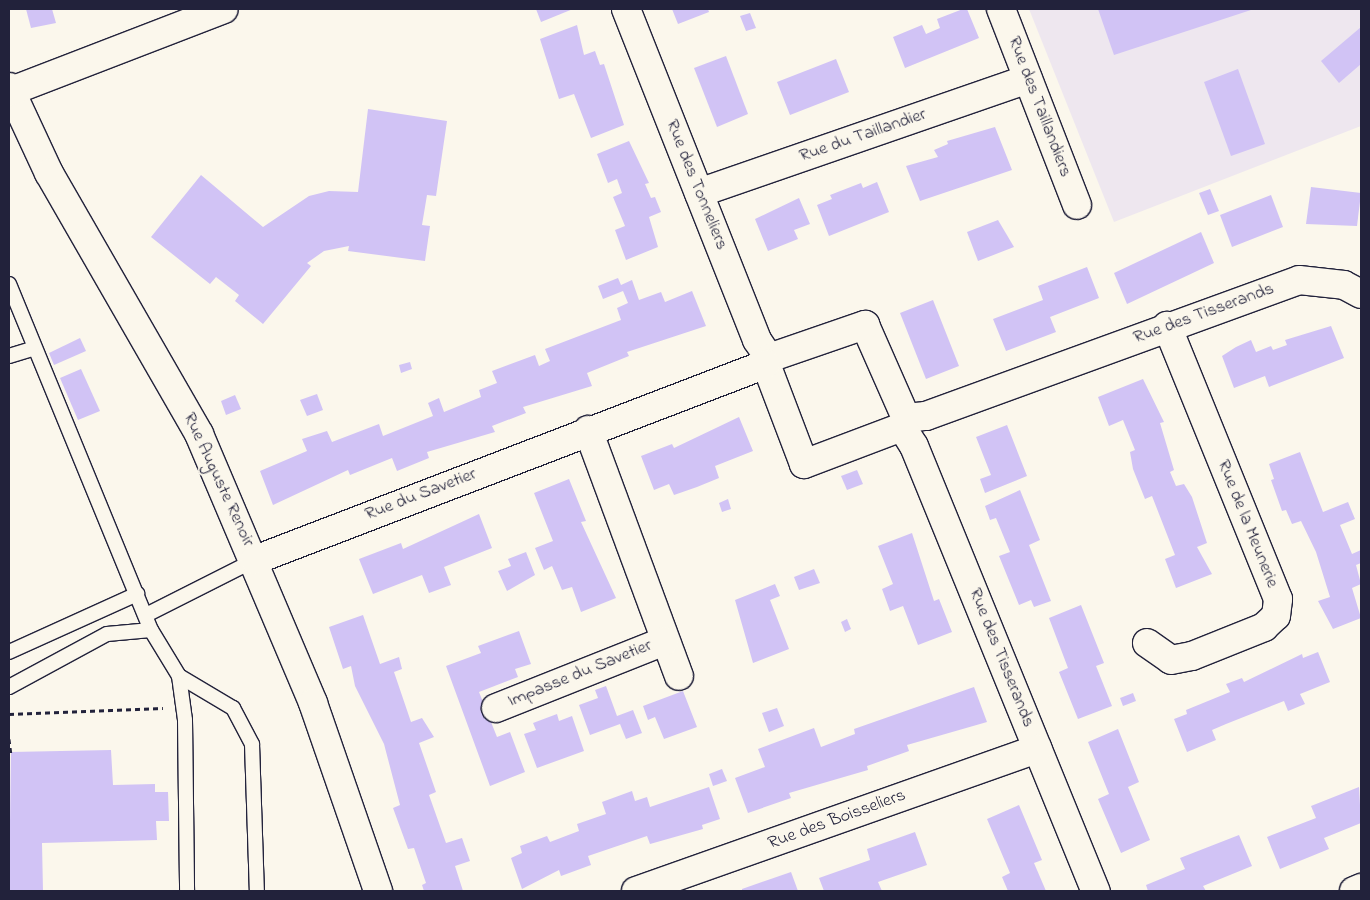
<!DOCTYPE html>
<style>
body{margin:0}
#map{position:relative;width:1370px;height:900px;overflow:hidden;background:#fbf7ec;font-family:"Indie Flower",sans-serif}
div>[style]{position:absolute}
[style*='--x']{left:calc(var(--x)*1px);top:calc(var(--y)*1px);width:calc(var(--w)*1px);rotate:calc(var(--a)*1deg)}
.built>*{inset:0;background:#eee7ef}
.building>*{inset:0;background:#d1c3f5}
.path>*{height:3px;margin-top:-1.5px;transform-origin:0;background:repeating-linear-gradient(90deg,#22223b 0 5px,transparent 0 9px)}
.roads{filter:drop-shadow(1px 0 #22223b) drop-shadow(-1px 0 #22223b) drop-shadow(0 1px #22223b) drop-shadow(0 -1px #22223b)}
.service>*{height:14px;margin:-7px;padding:0 7px;transform-origin:7px;border-radius:7px;background:#fbf7ec}
.minor>*{height:28px;margin:-14px;padding:0 14px;transform-origin:14px;border-radius:14px;background:#fbf7ec}
span{translate:-50% -50%;white-space:nowrap;text-align:center;line-height:1.15;-webkit-text-stroke:4px #fbf7ec;paint-order:stroke}
.street-label{font-size:18px;color:#22223b}
.frame{position:absolute;inset:0;border:10px solid #22223b;pointer-events:none}
</style>
<div id="map">
<div class="built">
<i style="clip-path:polygon(1029px 9px,1361px 9px,1361px 126px,1114px 222px)"></i>
</div>
<div class="building">
<i style="clip-path:polygon(26px 9px,52px 9px,56px 23px,31px 28px)"></i>
<i style="clip-path:polygon(536px 9px,573px 9px,541px 22px)"></i>
<i style="clip-path:polygon(672px 9px,708px 9px,709px 12px,678px 24px)"></i>
<i style="clip-path:polygon(963px 9px,967px 9px,979px 38px,905px 68px,893px 37px,922px 25px,926px 34px,940px 28px,937px 19px)"></i>
<i style="clip-path:polygon(1098px 9px,1254px 9px,1114px 55px)"></i>
<i style="clip-path:polygon(750px 13px,756px 28px,746px 31px,740px 16px)"></i>
<i style="clip-path:polygon(577px 25px,584px 55px,595px 51px,600px 65px,604px 64px,624px 125px,591px 138px,574px 94px,559px 99px,540px 39px)"></i>
<i style="clip-path:polygon(1361px 27px,1361px 64px,1339px 83px,1321px 61px)"></i>
<i style="clip-path:polygon(726px 56px,748px 114px,717px 127px,694px 68px)"></i>
<i style="clip-path:polygon(836px 59px,849px 92px,790px 115px,777px 82px)"></i>
<i style="clip-path:polygon(1238px 69px,1265px 144px,1231px 156px,1204px 82px)"></i>
<i style="clip-path:polygon(368px 109px,447px 121px,436px 196px,427px 195px,422px 225px,430px 226px,425px 261px,348px 251px,349px 246px,324px 251px,307px 263px,311px 266px,263px 324px,235px 301px,239px 295px,216px 277px,210px 284px,151px 237px,201px 175px,263px 227px,309px 196px,329px 191px,358px 192px)"></i>
<i style="clip-path:polygon(995px 127px,1012px 170px,920px 201px,906px 166px,938px 157px,934px 150px,948px 144px,947px 141px)"></i>
<i style="clip-path:polygon(629px 141px,649px 183px,645px 184px,651px 198px,655px 197px,661px 212px,649px 217px,658px 247px,626px 260px,615px 230px,625px 226px,613px 197px,622px 193px,617px 179px,608px 183px,597px 154px)"></i>
<i style="clip-path:polygon(877px 182px,889px 212px,829px 236px,817px 205px,832px 199px,830px 195px,861px 183px,863px 188px)"></i>
<i style="clip-path:polygon(1311px 187px,1361px 193px,1357px 226px,1306px 224px)"></i>
<i style="clip-path:polygon(1210px 189px,1219px 211px,1208px 215px,1199px 193px)"></i>
<i style="clip-path:polygon(1271px 195px,1283px 227px,1232px 247px,1220px 215px)"></i>
<i style="clip-path:polygon(799px 198px,810px 224px,794px 230px,798px 239px,768px 251px,755px 219px)"></i>
<i style="clip-path:polygon(998px 220px,1014px 247px,978px 261px,967px 232px)"></i>
<i style="clip-path:polygon(1201px 232px,1214px 263px,1127px 304px,1114px 273px)"></i>
<i style="clip-path:polygon(1087px 267px,1099px 298px,1050px 317px,1056px 332px,1006px 351px,993px 319px,1043px 300px,1038px 286px)"></i>
<i style="clip-path:polygon(618px 278px,621px 285px,632px 280px,639px 300px,661px 292px,665px 302px,692px 291px,706px 326px,627px 352px,629px 356px,587px 373px,592px 386px,523px 407px,526px 413px,492px 426px,495px 432px,427px 452px,429px 458px,397px 471px,392px 458px,350px 475px,348px 470px,273px 505px,260px 471px,307px 451px,302px 439px,327px 431px,332px 442px,379px 424px,383px 436px,433px 416px,428px 403px,439px 398px,444px 412px,481px 397px,479px 390px,497px 383px,492px 371px,535px 355px,539px 366px,550px 361px,545px 349px,621px 320px,617px 308px,628px 303px,623px 291px,603px 299px,598px 286px)"></i>
<i style="clip-path:polygon(933px 300px,959px 366px,926px 379px,900px 313px)"></i>
<i style="clip-path:polygon(1331px 326px,1344px 358px,1269px 387px,1265px 376px,1234px 388px,1222px 356px,1236px 347px,1251px 340px,1256px 352px,1271px 346px,1273px 350px,1287px 345px,1285px 340px)"></i>
<i style="clip-path:polygon(80px 338px,86px 351px,54px 365px,49px 353px)"></i>
<i style="clip-path:polygon(410px 362px,412px 369px,401px 373px,399px 365px)"></i>
<i style="clip-path:polygon(81px 369px,100px 411px,78px 420px,60px 378px)"></i>
<i style="clip-path:polygon(1143px 379px,1164px 422px,1160px 423px,1174px 470px,1170px 472px,1176px 486px,1184px 484px,1192px 497px,1207px 543px,1197px 547px,1212px 574px,1176px 588px,1165px 559px,1175px 555px,1152px 496px,1145px 499px,1133px 469px,1130px 452px,1135px 450px,1123px 420px,1109px 426px,1098px 397px)"></i>
<i style="clip-path:polygon(317px 394px,323px 410px,307px 416px,300px 400px)"></i>
<i style="clip-path:polygon(235px 395px,241px 409px,226px 415px,221px 401px)"></i>
<i style="clip-path:polygon(739px 417px,753px 451px,715px 466px,719px 478px,697px 487px,674px 495px,669px 484px,654px 490px,641px 456px,672px 444px,674px 448px)"></i>
<i style="clip-path:polygon(1007px 425px,1027px 476px,985px 493px,980px 479px,991px 475px,976px 437px)"></i>
<i style="clip-path:polygon(1300px 452px,1323px 512px,1348px 502px,1355px 519px,1340px 525px,1352px 554px,1361px 550px,1361px 563px,1356px 565px,1361px 584px,1352px 588px,1361px 618px,1333px 629px,1318px 601px,1330px 597px,1316px 552px,1301px 521px,1292px 524px,1286px 510px,1282px 511px,1271px 480px,1274px 479px,1269px 464px)"></i>
<i style="clip-path:polygon(857px 470px,863px 484px,847px 490px,841px 476px)"></i>
<i style="clip-path:polygon(569px 479px,586px 521px,581px 522px,616px 598px,581px 612px,572px 587px,562px 590px,552px 566px,544px 570px,535px 548px,553px 541px,534px 493px)"></i>
<i style="clip-path:polygon(1020px 490px,1040px 540px,1029px 545px,1051px 601px,1034px 607px,1031px 600px,1019px 605px,999px 556px,1010px 552px,996px 518px,990px 520px,985px 506px)"></i>
<i style="clip-path:polygon(728px 499px,731px 509px,722px 512px,719px 503px)"></i>
<i style="clip-path:polygon(479px 514px,492px 548px,444px 567px,451px 585px,429px 593px,422px 575px,373px 594px,359px 559px,401px 543px,403px 549px)"></i>
<i style="clip-path:polygon(912px 533px,934px 601px,939px 599px,952px 632px,918px 645px,903px 606px,890px 611px,882px 589px,893px 584px,878px 546px)"></i>
<i style="clip-path:polygon(526px 552px,535px 575px,507px 591px,498px 571px,511px 566px,508px 559px)"></i>
<i style="clip-path:polygon(814px 569px,820px 583px,799px 590px,794px 577px)"></i>
<i style="clip-path:polygon(775px 584px,780px 596px,770px 600px,789px 649px,753px 663px,735px 600px)"></i>
<i style="clip-path:polygon(1081px 605px,1104px 663px,1096px 666px,1112px 706px,1078px 719px,1059px 672px,1068px 668px,1049px 618px)"></i>
<i style="clip-path:polygon(363px 615px,380px 664px,399px 657px,402px 669px,394px 672px,411px 722px,422px 718px,434px 737px,419px 743px,436px 792px,429px 795px,446px 843px,462px 838px,470px 861px,455px 866px,463px 891px,424px 891px,422px 885px,426px 883px,414px 848px,408px 849px,393px 808px,400px 805px,384px 744px,355px 686px,351px 666px,343px 669px,329px 627px)"></i>
<i style="clip-path:polygon(847px 619px,851px 629px,845px 632px,841px 622px)"></i>
<i style="clip-path:polygon(519px 631px,531px 664px,515px 669px,518px 677px,479px 692px,497px 737px,510px 732px,525px 772px,490px 786px,446px 666px,481px 653px,478px 646px)"></i>
<i style="clip-path:polygon(1318px 652px,1330px 682px,1300px 694px,1305px 704px,1288px 711px,1284px 701px,1226px 724px,1212px 730px,1216px 740px,1187px 752px,1174px 719px,1187px 714px,1186px 710px,1230px 692px,1226px 684px,1242px 678px,1244px 682px,1302px 654px,1303px 658px)"></i>
<i style="clip-path:polygon(606px 686px,617px 716px,633px 710px,642px 733px,626px 739px,620px 724px,590px 735px,579px 705px,598px 698px,595px 690px)"></i>
<i style="clip-path:polygon(974px 687px,987px 722px,907px 745px,909px 751px,867px 766px,868px 770px,789px 793px,791px 798px,748px 813px,735px 778px,765px 767px,758px 749px,814px 728px,821px 747px,855px 734px,854px 729px)"></i>
<i style="clip-path:polygon(683px 691px,697px 727px,664px 739px,655px 717px,648px 720px,643px 706px)"></i>
<i style="clip-path:polygon(1133px 693px,1136px 701px,1123px 706px,1120px 698px)"></i>
<i style="clip-path:polygon(777px 708px,784px 726px,769px 732px,762px 713px)"></i>
<i style="clip-path:polygon(557px 714px,559px 721px,572px 716px,584px 751px,537px 768px,524px 734px,536px 730px,533px 723px)"></i>
<i style="clip-path:polygon(1118px 729px,1139px 782px,1128px 787px,1150px 840px,1121px 853px,1098px 799px,1109px 794px,1088px 742px)"></i>
<i style="clip-path:polygon(111px 750px,113px 785px,155px 784px,155px 792px,168px 792px,169px 821px,156px 821px,157px 840px,42px 843px,43px 891px,9px 891px,11px 752px)"></i>
<i style="clip-path:polygon(722px 769px,727px 781px,713px 786px,709px 774px)"></i>
<i style="clip-path:polygon(709px 787px,720px 819px,702px 825px,703px 829px,650px 844px,647px 836px,588px 856px,591px 865px,561px 876px,559px 870px,522px 889px,511px 858px,522px 853px,520px 846px,547px 836px,550px 842px,579px 831px,577px 824px,606px 814px,602px 802px,632px 791px,635px 801px,647px 797px,650px 807px)"></i>
<i style="clip-path:polygon(1359px 787px,1361px 823px,1324px 838px,1329px 849px,1280px 869px,1267px 837px,1316px 818px,1311px 806px)"></i>
<i style="clip-path:polygon(1019px 805px,1042px 860px,1034px 863px,1046px 891px,1008px 891px,1002px 877px,1010px 873px,987px 819px)"></i>
<i style="clip-path:polygon(915px 832px,927px 865px,878px 882px,882px 891px,824px 891px,819px 878px,870px 860px,867px 849px)"></i>
<i style="clip-path:polygon(1239px 835px,1252px 866px,1203px 886px,1206px 891px,1148px 891px,1146px 885px,1185px 869px,1180px 858px)"></i>
<i style="clip-path:polygon(791px 872px,798px 891px,742px 891px,742px 889px)"></i>
</div>
<div class="path">
<i style="--x:9;--y:714;--w:154;--a:-2.2"></i>
<i style="--x:9;--y:739;--w:16;--a:83"></i>
</div>
<div class="roads">
<div class="service">
<i style="--x:9;--y:284;--w:374;--a:67.7"></i>
<i style="--x:151;--y:630;--w:54;--a:58.7"></i>
<i style="--x:179;--y:676;--w:44;--a:82.2"></i>
<i style="--x:185;--y:720;--w:171;--a:89.3"></i>
<i style="--x:9;--y:356;--w:24;--a:-17"></i>
<i style="--x:146;--y:615;--w:122;--a:-26.8"></i>
<i style="--x:9;--y:652;--w:141;--a:-24.4"></i>
<i style="--x:179;--y:676;--w:63;--a:30.7"></i>
<i style="--x:233;--y:708;--w:41;--a:62.2"></i>
<i style="--x:252;--y:744;--w:147;--a:88.1"></i>
<i style="--x:9;--y:687;--w:111;--a:-28.4"></i>
<i style="--x:107;--y:634;--w:44;--a:-5.2"></i>
</div>
<div class="minor">
<i style="--x:626;--y:9;--w:356;--a:68.4"></i>
<i style="--x:757;--y:340;--w:22;--a:56"></i>
<i style="--x:1001;--y:9;--w:210;--a:68.8"></i>
<i style="--x:9;--y:87;--w:95;--a:65.1"></i>
<i style="--x:49;--y:173;--w:301;--a:60.1"></i>
<i style="--x:199;--y:434;--w:292;--a:67"></i>
<i style="--x:313;--y:703;--w:199;--a:70.9"></i>
<i style="--x:9;--y:92;--w:230;--a:-21.1"></i>
<i style="--x:699;--y:193;--w:348;--a:-19.1"></i>
<i style="--x:865;--y:325;--w:102;--a:66.2"></i>
<i style="--x:906;--y:418;--w:10;--a:114"></i>
<i style="--x:902;--y:427;--w:105;--a:159.3"></i>
<i style="--x:804;--y:464;--w:107;--a:-110.8"></i>
<i style="--x:766;--y:364;--w:7;--a:-63"></i>
<i style="--x:769;--y:358;--w:102;--a:-19"></i>
<i style="--x:906;--y:418;--w:20;--a:-6"></i>
<i style="--x:926;--y:416;--w:397;--a:-20"></i>
<i style="--x:1299;--y:280;--w:45;--a:6.3"></i>
<i style="--x:1344;--y:285;--w:19;--a:28"></i>
<i style="--x:902;--y:427;--w:22;--a:58"></i>
<i style="--x:914;--y:446;--w:481;--a:67.8"></i>
<i style="--x:588;--y:430;--w:262;--a:69.7"></i>
<i style="--x:255;--y:560;--w:547;--a:-20.98"></i>
<i style="--x:1147;--y:643;--w:29;--a:35"></i>
<i style="--x:1171;--y:660;--w:21;--a:-11"></i>
<i style="--x:1192;--y:656;--w:78;--a:-21.9"></i>
<i style="--x:1264;--y:627;--w:16;--a:-43"></i>
<i style="--x:1276;--y:616;--w:17;--a:-83"></i>
<i style="--x:1278;--y:599;--w:295;--a:-112.1"></i>
<i style="--x:496;--y:708;--w:181;--a:-21.7"></i>
<i style="--x:636;--y:891;--w:426;--a:-19.5"></i>
<i style="--x:1354;--y:891;--w:8;--a:-23"></i>
</div>
</div>
<div class="street-label">
<span style="left:1039px;top:107px;rotate:69deg">Rue des Taillandiers</span>
<span style="left:863px;top:136px;rotate:-19deg">Rue du Taillandier</span>
<span style="left:696px;top:185px;rotate:68deg">Rue des Tonneliers</span>
<span style="left:1204px;top:314px;rotate:-20deg">Rue des Tisserands</span>
<span style="left:218px;top:480px;rotate:65deg">Rue Auguste Renoir</span>
<span style="left:421px;top:495px;rotate:-21deg">Rue du Savetier</span>
<span style="left:1247px;top:524px;rotate:68deg">Rue de la Meunerie</span>
<span style="left:1001px;top:658px;rotate:68deg">Rue des Tisserands</span>
<span style="left:580px;top:674px;rotate:-22deg">Impasse du Savetier</span>
<span style="left:837px;top:820px;rotate:-20deg">Rue des Boisseliers</span>
</div>
<div class="frame"></div>
</div>
